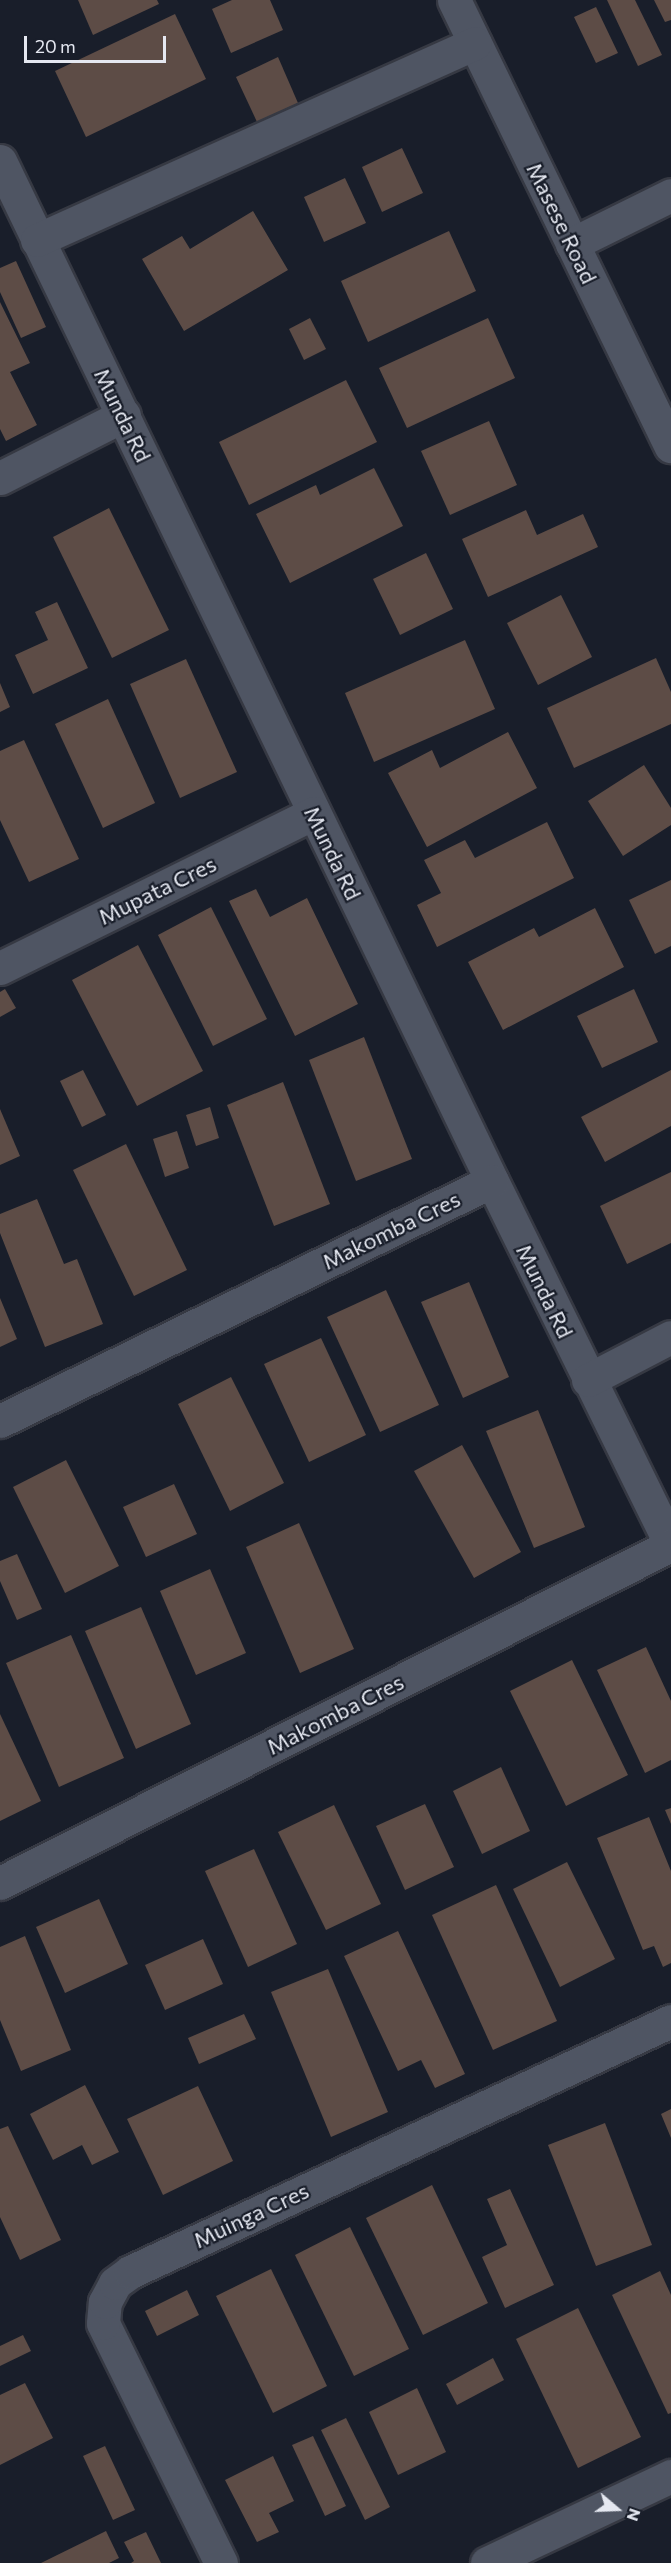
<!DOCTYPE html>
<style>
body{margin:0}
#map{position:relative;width:671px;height:2563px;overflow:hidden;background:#191e2a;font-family:Commissioner,sans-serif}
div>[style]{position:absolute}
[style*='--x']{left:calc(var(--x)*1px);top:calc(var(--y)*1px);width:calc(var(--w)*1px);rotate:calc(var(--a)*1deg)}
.building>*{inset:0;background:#5d4c46}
.roads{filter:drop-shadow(2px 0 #363943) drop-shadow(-2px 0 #363943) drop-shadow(0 2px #363943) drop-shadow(0 -2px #363943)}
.street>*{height:33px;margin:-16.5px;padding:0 16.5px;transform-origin:16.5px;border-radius:16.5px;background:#4f5563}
span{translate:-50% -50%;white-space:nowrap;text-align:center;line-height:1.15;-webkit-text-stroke:4.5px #191e2a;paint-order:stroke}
.street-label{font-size:22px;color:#e5e8f1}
.north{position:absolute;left:587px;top:2479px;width:60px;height:60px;-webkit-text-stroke:4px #191e2a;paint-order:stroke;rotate:109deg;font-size:16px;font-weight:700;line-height:24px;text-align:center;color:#e5e8f1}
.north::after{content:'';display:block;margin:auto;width:21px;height:27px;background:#e5e8f1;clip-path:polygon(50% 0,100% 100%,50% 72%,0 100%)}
.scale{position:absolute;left:24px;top:36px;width:142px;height:27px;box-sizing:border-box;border:3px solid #e5e8f1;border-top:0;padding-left:8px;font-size:18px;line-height:21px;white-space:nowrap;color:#e5e8f1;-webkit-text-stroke:4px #191e2a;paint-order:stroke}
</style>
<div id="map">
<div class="building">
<i style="clip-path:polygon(78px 0,157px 0,159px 4px,93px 35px)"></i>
<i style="clip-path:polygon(232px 0,270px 0,283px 30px,231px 53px,212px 9px)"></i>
<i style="clip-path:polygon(607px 0,635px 0,662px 55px,638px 66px)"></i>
<i style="clip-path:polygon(654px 0,671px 0,671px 20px,665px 22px)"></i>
<i style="clip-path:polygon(596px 7px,618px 53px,596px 63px,574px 17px)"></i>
<i style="clip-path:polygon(175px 14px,206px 79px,86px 137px,55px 71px)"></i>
<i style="clip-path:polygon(278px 57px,298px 103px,257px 122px,236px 77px)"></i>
<i style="clip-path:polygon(402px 148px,423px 193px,382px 212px,362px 167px)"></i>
<i style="clip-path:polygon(345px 178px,366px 223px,324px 242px,304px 197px)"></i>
<i style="clip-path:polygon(253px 211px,288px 270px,184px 331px,142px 259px,182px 236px,190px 249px)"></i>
<i style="clip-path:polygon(449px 231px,476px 291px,368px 342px,341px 281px)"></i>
<i style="clip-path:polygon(16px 261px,46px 327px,21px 338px,0 292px,0 268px)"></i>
<i style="clip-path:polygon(0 302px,30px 363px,10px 372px,37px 425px,6px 441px,0 429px)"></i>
<i style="clip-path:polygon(310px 318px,326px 349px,304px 360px,289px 329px)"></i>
<i style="clip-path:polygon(488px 318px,515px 378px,407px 428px,379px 368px)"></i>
<i style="clip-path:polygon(346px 380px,377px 442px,249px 505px,219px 442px)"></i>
<i style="clip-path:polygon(489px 421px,517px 485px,450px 515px,421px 451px)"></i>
<i style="clip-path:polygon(374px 468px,403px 526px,290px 583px,256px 514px,316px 485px,320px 495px)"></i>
<i style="clip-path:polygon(109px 508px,169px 630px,112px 658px,53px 537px)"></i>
<i style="clip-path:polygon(526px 510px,537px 535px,583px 514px,598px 547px,488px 597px,462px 539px)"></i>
<i style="clip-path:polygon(426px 553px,453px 609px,400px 635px,373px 579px)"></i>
<i style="clip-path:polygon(561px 595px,592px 657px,538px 685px,507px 623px)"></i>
<i style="clip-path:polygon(57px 602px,88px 668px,33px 694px,15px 655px,48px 640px,35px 612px)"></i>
<i style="clip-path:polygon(465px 640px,495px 709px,374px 762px,345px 693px)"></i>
<i style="clip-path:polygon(656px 658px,671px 692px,671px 724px,574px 768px,547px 708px)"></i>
<i style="clip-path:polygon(186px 659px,237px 772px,180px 798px,130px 684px)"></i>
<i style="clip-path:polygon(0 683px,10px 707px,0 712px)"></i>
<i style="clip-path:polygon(108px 699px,155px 803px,103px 828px,55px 724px)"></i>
<i style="clip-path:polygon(508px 732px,537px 788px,427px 847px,388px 773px,432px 750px,440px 768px)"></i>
<i style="clip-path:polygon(24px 740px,79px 859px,29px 882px,0 820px,0 751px)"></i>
<i style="clip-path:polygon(644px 765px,671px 808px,671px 825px,623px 856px,588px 801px)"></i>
<i style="clip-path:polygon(547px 822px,574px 878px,437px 947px,417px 905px,441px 893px,424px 860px,465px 840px,475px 858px)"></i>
<i style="clip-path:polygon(671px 880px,671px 946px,655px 954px,629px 900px)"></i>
<i style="clip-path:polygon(256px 889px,270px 917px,307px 898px,358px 1004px,295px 1036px,229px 901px)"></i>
<i style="clip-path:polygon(211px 907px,267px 1019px,213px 1046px,158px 935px)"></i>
<i style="clip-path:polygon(595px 908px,624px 967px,503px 1030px,468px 962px,534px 928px,539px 937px)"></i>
<i style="clip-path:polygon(138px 945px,203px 1071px,137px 1106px,72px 980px)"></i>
<i style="clip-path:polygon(5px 989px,16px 1008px,0 1017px,0 992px)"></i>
<i style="clip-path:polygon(634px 989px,658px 1042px,602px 1068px,577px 1016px)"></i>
<i style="clip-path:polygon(364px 1037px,412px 1159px,356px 1181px,309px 1060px)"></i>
<i style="clip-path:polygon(83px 1070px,106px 1115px,82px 1127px,60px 1081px)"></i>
<i style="clip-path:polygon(671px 1070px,671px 1126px,605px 1162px,581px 1117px)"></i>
<i style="clip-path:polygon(283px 1082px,330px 1204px,274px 1226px,227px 1105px)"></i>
<i style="clip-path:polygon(210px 1107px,219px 1138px,196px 1146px,186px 1115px)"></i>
<i style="clip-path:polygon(0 1109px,20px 1156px,0 1165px)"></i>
<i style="clip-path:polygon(177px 1131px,189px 1168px,165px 1177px,153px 1139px)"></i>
<i style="clip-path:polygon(126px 1144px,187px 1270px,134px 1296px,73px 1170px)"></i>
<i style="clip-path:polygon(671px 1172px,671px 1243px,627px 1264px,600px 1206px)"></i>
<i style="clip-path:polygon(37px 1199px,64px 1264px,77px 1259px,103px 1324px,45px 1347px,0 1233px,0 1214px)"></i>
<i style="clip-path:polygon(469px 1282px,509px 1377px,463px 1398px,421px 1302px)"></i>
<i style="clip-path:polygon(386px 1290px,439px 1405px,380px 1432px,327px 1317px)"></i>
<i style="clip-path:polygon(0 1298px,17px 1339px,0 1347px)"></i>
<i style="clip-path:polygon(321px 1338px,366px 1435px,309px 1462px,264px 1364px)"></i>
<i style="clip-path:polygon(231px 1377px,284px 1483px,230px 1511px,178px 1404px)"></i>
<i style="clip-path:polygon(538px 1410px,585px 1527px,534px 1548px,486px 1431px)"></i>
<i style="clip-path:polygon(462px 1445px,521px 1552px,474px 1578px,414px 1471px)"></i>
<i style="clip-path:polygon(66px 1460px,119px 1566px,65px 1593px,13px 1487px)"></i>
<i style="clip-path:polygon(174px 1484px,197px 1534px,146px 1557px,123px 1507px)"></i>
<i style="clip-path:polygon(299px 1523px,354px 1649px,300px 1673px,246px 1547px)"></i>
<i style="clip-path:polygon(17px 1554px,42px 1609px,17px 1620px,0 1581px,0 1561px)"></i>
<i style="clip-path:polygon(210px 1569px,246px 1653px,196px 1675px,160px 1591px)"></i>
<i style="clip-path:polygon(141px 1607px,191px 1724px,136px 1749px,85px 1631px)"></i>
<i style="clip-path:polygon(71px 1635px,124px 1758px,59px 1787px,6px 1663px)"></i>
<i style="clip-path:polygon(646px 1647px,671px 1701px,671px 1760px,645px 1773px,597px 1670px)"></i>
<i style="clip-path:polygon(572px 1660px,628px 1775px,566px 1806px,510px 1691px)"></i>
<i style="clip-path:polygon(0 1714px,41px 1801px,0 1821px)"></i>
<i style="clip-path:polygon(501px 1767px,530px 1831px,482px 1854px,453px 1791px)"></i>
<i style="clip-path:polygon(425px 1804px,454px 1867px,405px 1890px,376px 1826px)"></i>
<i style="clip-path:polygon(334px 1805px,381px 1904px,326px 1930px,278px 1832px)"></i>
<i style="clip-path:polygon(671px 1808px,671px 1824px,665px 1810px)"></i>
<i style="clip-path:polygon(649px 1817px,671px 1871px,671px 1963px,663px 1967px,654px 1946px,643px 1950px,597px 1838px)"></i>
<i style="clip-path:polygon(254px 1849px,297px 1944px,248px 1967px,205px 1871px)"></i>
<i style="clip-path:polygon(567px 1862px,615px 1959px,560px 1987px,513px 1889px)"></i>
<i style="clip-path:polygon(496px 1885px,557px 2021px,493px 2050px,432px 1915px)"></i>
<i style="clip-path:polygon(99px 1899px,128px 1964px,65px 1993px,36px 1927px)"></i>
<i style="clip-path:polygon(398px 1931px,465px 2074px,435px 2088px,421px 2060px,398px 2071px,344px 1956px)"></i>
<i style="clip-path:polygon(25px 1936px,71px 2050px,21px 2071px,0 2020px,0 1947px)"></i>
<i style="clip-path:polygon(203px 1939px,223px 1984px,165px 2010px,145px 1965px)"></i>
<i style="clip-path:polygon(328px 1969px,388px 2112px,331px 2137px,271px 1992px)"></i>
<i style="clip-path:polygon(244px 2014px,256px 2039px,199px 2064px,188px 2038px)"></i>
<i style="clip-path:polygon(85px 2085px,119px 2152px,92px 2165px,82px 2145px,53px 2160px,30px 2114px)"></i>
<i style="clip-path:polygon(198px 2086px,233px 2161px,163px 2195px,127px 2119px)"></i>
<i style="clip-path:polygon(671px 2109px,671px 2138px,661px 2114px)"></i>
<i style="clip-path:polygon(605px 2123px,652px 2245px,596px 2266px,548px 2145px)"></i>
<i style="clip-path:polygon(8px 2126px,61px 2240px,20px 2260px,0 2217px,0 2129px)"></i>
<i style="clip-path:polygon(432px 2185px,488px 2303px,423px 2335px,366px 2218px)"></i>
<i style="clip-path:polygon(510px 2189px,554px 2285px,505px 2308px,482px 2257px,507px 2245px,487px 2199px)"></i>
<i style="clip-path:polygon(350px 2227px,409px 2349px,354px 2376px,295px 2255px)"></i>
<i style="clip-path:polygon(271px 2269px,327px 2386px,273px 2413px,216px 2296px)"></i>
<i style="clip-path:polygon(660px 2271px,671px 2295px,671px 2413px,668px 2414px,612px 2295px)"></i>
<i style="clip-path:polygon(187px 2290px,199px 2315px,157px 2336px,145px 2311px)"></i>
<i style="clip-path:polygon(578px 2308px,641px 2437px,578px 2468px,516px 2339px)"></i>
<i style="clip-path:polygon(23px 2335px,31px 2351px,0 2366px,0 2346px)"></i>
<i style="clip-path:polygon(493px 2358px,504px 2380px,457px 2405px,446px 2384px)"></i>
<i style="clip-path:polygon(25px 2383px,53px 2438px,0 2465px,0 2395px)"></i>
<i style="clip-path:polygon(417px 2388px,446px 2452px,398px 2475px,369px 2412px)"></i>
<i style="clip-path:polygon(346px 2418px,390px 2507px,365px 2520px,321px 2430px)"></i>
<i style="clip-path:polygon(313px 2436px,346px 2506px,325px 2516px,292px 2445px)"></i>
<i style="clip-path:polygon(105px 2446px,135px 2510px,113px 2520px,83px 2456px)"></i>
<i style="clip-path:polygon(273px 2456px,294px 2501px,269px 2513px,279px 2532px,257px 2542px,225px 2480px)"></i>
<i style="clip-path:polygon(106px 2531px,119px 2558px,109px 2563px,41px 2563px)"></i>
<i style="clip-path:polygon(146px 2532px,161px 2563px,131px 2563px,134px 2561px,124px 2542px)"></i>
</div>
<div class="roads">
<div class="street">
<i style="--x:454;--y:0;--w:496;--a:64.1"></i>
<i style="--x:0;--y:161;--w:1132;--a:64.25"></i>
<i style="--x:492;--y:1181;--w:405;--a:63.8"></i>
<i style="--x:37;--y:240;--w:480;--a:-24.2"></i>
<i style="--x:572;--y:244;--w:110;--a:-26.3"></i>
<i style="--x:0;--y:478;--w:139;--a:-26.9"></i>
<i style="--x:0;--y:968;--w:350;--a:-26.3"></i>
<i style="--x:588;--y:1380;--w:93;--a:-27.4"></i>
<i style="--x:0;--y:1421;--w:547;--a:-26"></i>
<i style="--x:0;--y:1883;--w:751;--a:-26.74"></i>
<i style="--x:221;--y:2563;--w:267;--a:-116.2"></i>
<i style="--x:103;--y:2323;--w:21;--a:-85"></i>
<i style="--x:105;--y:2302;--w:21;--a:-62"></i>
<i style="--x:115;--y:2283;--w:19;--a:-36"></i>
<i style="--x:130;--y:2272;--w:596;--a:-24.89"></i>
<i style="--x:487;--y:2563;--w:204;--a:-25.3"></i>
</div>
</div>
<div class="street-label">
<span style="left:562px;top:223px;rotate:64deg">Masese Road</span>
<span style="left:123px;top:415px;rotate:64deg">Munda Rd</span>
<span style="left:333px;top:853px;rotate:64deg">Munda Rd</span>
<span style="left:157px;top:890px;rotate:-26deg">Mupata Cres</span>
<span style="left:391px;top:1230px;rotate:-26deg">Makomba Cres</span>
<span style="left:545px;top:1291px;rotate:64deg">Munda Rd</span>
<span style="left:335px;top:1714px;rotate:-27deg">Makomba Cres</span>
<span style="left:251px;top:2215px;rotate:-25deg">Muinga Cres</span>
</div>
<div class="north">N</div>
<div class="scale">20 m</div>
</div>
